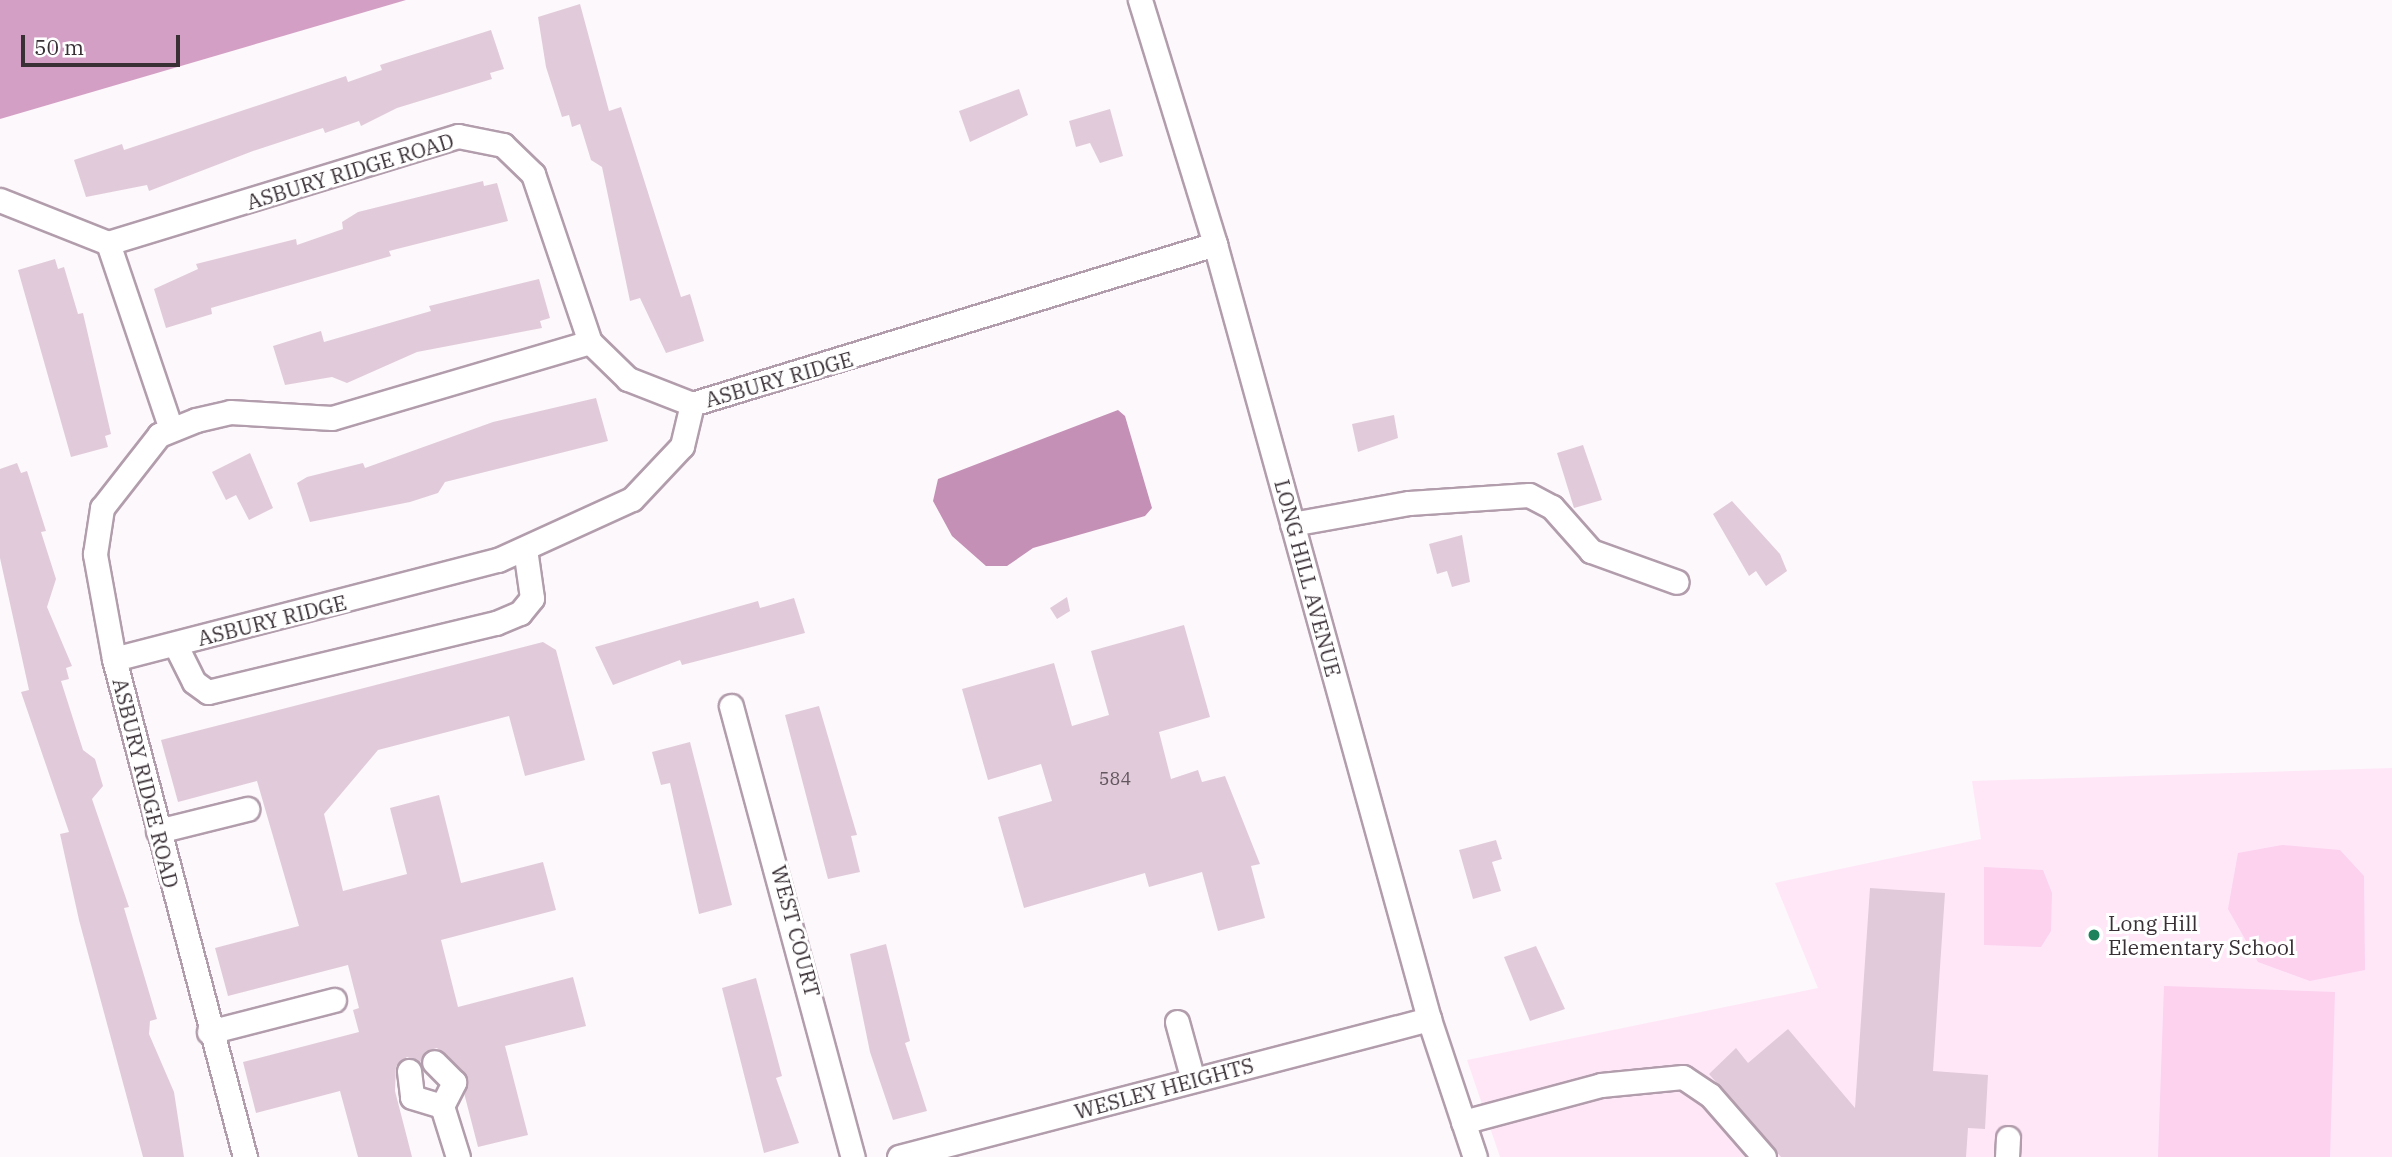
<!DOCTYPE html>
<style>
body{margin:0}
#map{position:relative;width:2392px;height:1157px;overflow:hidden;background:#fdf8fb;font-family:"IBM Plex Serif",serif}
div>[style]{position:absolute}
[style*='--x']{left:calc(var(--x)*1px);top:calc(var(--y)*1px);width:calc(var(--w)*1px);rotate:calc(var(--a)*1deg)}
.built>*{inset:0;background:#ffe7f8}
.green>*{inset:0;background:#fcd2ef}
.forest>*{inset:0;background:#d49fc5}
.water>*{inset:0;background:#c490b6}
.building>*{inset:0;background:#e1cbda}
.roads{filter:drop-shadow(2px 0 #b29dac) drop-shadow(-2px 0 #b29dac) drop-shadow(0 2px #b29dac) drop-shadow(0 -2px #b29dac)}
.minor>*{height:23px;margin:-11.5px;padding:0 11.5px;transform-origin:11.5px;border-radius:11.5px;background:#fff}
.dots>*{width:19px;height:19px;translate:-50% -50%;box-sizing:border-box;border:4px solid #fff;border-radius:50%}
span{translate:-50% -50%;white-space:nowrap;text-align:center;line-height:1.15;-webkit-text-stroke:6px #fff;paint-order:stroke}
.number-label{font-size:18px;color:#63575f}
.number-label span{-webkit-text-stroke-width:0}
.street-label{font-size:21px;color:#393036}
.poi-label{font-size:21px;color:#393036}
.left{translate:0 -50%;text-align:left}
.scale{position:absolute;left:21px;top:35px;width:159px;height:32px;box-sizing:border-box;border:4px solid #393036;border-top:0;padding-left:9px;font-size:21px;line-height:24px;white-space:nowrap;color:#393036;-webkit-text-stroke:5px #fff;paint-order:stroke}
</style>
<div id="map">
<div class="built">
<i style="clip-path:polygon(2392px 768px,2392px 1157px,1500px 1157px,1467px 1060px,1818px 988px,1775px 883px,1981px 839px,1972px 781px)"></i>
</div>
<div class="green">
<i style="clip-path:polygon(2282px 845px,2340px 850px,2364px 876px,2365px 970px,2310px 981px,2258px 962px,2228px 909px,2238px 853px)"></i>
<i style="clip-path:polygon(1984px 867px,2043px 870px,2052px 893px,2051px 931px,2041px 947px,1984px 945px)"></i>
<i style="clip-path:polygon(2164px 986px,2335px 992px,2330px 1157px,2158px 1157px)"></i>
</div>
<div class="forest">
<i style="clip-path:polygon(0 0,406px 0,0 119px)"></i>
</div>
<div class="water">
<i style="clip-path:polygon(1118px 410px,1125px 416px,1152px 508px,1145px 516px,1033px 548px,1007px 566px,986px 566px,952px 536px,933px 501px,938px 479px)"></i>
</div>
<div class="building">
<i style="clip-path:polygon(580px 4px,609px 111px,621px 107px,681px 297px,690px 294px,704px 341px,666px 353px,640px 298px,630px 301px,602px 167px,591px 160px,580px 124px,572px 127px,569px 115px,562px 117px,546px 67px,538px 17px)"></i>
<i style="clip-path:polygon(491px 30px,504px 69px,490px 73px,492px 79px,397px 108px,361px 126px,359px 121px,325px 133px,323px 128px,253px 151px,149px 191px,147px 185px,86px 197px,74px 160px,122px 144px,124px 150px,346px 76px,348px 82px,382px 70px,380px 65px)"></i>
<i style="clip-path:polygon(1019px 89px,1028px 115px,970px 142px,959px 111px)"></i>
<i style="clip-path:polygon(1110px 109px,1123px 156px,1100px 163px,1090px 143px,1076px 147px,1069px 121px)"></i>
<i style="clip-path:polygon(483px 181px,484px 186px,497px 183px,508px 221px,389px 251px,391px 256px,211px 308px,212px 314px,166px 328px,154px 289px,198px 269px,196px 264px,296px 239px,297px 245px,343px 229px,342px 222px,358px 212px)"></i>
<i style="clip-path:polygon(55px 259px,58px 269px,64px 267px,78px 314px,83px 313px,111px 434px,105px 436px,108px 447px,71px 457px,18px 270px)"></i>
<i style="clip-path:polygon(539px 279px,550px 318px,540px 321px,542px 328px,417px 352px,347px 383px,332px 377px,285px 385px,273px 346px,321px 331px,324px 342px,431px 311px,429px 306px)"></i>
<i style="clip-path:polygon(596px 398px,608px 441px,445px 482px,438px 493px,410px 502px,310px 522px,297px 483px,307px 477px,363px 463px,365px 468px,493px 422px)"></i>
<i style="clip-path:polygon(1394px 415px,1398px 438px,1358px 452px,1352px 424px)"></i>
<i style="clip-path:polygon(1583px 445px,1602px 500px,1574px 508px,1557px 453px)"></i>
<i style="clip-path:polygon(250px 453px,273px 508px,249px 520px,236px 495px,226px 500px,212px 472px)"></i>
<i style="clip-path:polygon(17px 463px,21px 473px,27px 471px,46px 531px,41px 532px,56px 579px,47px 607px,72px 666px,66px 668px,69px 679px,61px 681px,83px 750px,95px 759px,103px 786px,92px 799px,129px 907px,124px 908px,157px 1019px,150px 1021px,149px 1034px,174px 1092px,184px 1157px,143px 1157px,79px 920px,60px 834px,69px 832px,21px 692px,29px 690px,0 558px,0 469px)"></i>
<i style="clip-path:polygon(1732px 501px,1780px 554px,1787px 571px,1766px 586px,1756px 571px,1749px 576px,1713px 514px)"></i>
<i style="clip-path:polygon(1462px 535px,1470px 582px,1452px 587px,1447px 571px,1437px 574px,1429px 544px)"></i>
<i style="clip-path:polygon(1067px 597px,1070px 611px,1057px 619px,1050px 608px)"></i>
<i style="clip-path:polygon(794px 598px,805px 633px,682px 665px,680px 660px,613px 685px,595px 647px,758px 601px,760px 608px)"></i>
<i style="clip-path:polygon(1184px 625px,1210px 717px,1159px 732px,1171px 779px,1198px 770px,1202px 782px,1225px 776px,1260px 864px,1251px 866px,1265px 918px,1218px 931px,1202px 872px,1149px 887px,1145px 873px,1024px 908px,998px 817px,1052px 801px,1041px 764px,988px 780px,962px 689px,1054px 663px,1072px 726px,1109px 715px,1091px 651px)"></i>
<i style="clip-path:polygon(543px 642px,556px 650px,585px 760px,525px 776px,509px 716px,378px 750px,324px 814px,343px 891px,407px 874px,390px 808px,439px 795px,461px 883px,543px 862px,556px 910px,441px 940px,458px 1007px,573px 977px,586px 1026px,505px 1046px,528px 1135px,478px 1147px,464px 1093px,468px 1079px,437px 1048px,425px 1052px,420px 1063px,407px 1057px,396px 1066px,395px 1091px,412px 1157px,358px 1157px,340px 1091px,256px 1113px,243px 1062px,359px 1032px,353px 1010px,359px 1008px,348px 965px,228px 996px,215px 948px,299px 926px,257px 781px,178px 802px,161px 740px)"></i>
<i style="clip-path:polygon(819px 706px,857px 835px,851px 836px,860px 872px,828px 879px,785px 715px)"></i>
<i style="clip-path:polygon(690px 742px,732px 905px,699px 914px,670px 783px,661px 785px,652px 752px)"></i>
<i style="clip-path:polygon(1496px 840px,1502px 859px,1492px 862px,1501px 891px,1473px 899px,1459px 850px)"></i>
<i style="clip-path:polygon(1870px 888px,1945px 893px,1933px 1071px,1988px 1075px,1985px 1129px,1968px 1128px,1966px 1157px,1781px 1157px,1709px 1074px,1736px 1048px,1748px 1063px,1788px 1029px,1855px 1108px)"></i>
<i style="clip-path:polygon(886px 944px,910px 1041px,905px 1043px,927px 1111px,893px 1120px,870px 1052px,850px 954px)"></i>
<i style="clip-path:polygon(1536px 946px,1565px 1009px,1530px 1021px,1504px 957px)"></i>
<i style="clip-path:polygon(756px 978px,782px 1076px,776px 1078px,799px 1143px,764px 1153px,722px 988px)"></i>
</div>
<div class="roads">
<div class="minor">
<i style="--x:1140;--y:0;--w:255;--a:72.9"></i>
<i style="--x:1215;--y:244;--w:804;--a:74.56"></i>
<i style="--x:1429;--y:1019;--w:145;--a:71.6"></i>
<i style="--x:0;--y:200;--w:116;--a:21.7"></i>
<i style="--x:108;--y:243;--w:196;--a:71.3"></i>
<i style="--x:108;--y:243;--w:366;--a:-17"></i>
<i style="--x:458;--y:136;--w:46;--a:11.3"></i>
<i style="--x:503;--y:145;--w:42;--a:44"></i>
<i style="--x:533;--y:174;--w:177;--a:71.3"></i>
<i style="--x:590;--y:342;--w:53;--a:44.2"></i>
<i style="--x:628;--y:379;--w:69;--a:21.3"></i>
<i style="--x:1292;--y:524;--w:119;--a:-10.2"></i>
<i style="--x:1409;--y:503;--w:120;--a:-3.8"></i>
<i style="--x:1529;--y:495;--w:26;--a:28"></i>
<i style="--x:1552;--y:507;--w:59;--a:48.4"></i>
<i style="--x:1591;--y:551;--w:91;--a:19.8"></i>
<i style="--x:175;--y:644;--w:42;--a:63.4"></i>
<i style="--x:194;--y:682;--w:17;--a:36"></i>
<i style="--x:208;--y:692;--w:296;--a:-13.5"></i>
<i style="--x:496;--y:623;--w:26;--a:-23"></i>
<i style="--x:520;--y:613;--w:19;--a:-51"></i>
<i style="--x:532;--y:598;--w:49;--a:-98.1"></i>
<i style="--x:114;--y:659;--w:397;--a:-14.5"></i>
<i style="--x:498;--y:560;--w:147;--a:-24.5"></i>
<i style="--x:632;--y:499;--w:73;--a:-46.7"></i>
<i style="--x:682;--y:446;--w:43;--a:-76.6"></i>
<i style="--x:692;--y:404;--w:547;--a:-17.01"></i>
<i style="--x:731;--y:706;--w:467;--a:74.9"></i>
<i style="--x:158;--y:831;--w:92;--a:-13.9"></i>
<i style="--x:1177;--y:1022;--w:60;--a:74.6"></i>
<i style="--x:209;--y:1032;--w:129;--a:-14.4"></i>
<i style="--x:409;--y:1071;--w:26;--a:83"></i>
<i style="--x:412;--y:1097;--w:31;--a:17"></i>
<i style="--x:442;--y:1106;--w:27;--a:-63"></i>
<i style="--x:454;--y:1082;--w:28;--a:-135"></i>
<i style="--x:442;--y:1106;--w:53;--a:72.6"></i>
<i style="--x:1463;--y:1122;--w:143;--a:-15"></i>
<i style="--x:1601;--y:1085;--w:82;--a:-5.6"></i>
<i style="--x:1683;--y:1077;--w:32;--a:34"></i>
<i style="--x:1710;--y:1095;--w:82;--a:48.9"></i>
<i style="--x:245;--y:1157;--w:515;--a:-104.74"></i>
<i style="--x:114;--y:659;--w:107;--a:-100.3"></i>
<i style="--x:95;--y:554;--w:47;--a:-81.3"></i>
<i style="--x:102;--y:508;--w:93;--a:-52"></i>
<i style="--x:159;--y:435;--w:40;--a:-22"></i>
<i style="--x:196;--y:420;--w:35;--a:-13"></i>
<i style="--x:230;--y:412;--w:102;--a:3.4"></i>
<i style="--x:332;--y:418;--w:269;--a:-16.4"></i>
<i style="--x:899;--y:1157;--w:548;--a:-14.59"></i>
<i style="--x:2007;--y:1157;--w:19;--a:-87"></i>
</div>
</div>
<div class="dots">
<i style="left:2094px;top:935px;background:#1e835d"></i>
</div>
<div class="number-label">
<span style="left:1115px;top:779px">584</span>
</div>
<div class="street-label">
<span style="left:350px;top:171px;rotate:-17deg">ASBURY RIDGE ROAD</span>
<span style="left:779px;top:379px;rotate:-16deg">ASBURY RIDGE</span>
<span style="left:1308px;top:578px;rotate:75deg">LONG HILL AVENUE</span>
<span style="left:272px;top:620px;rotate:-14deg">ASBURY RIDGE</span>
<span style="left:146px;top:783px;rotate:76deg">ASBURY RIDGE ROAD</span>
<span style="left:796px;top:931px;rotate:75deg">WEST COURT</span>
<span style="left:1164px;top:1088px;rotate:-15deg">WESLEY HEIGHTS</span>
</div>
<div class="poi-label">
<span class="left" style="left:2108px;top:935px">Long Hill<br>Elementary School</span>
</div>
<div class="scale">50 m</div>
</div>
